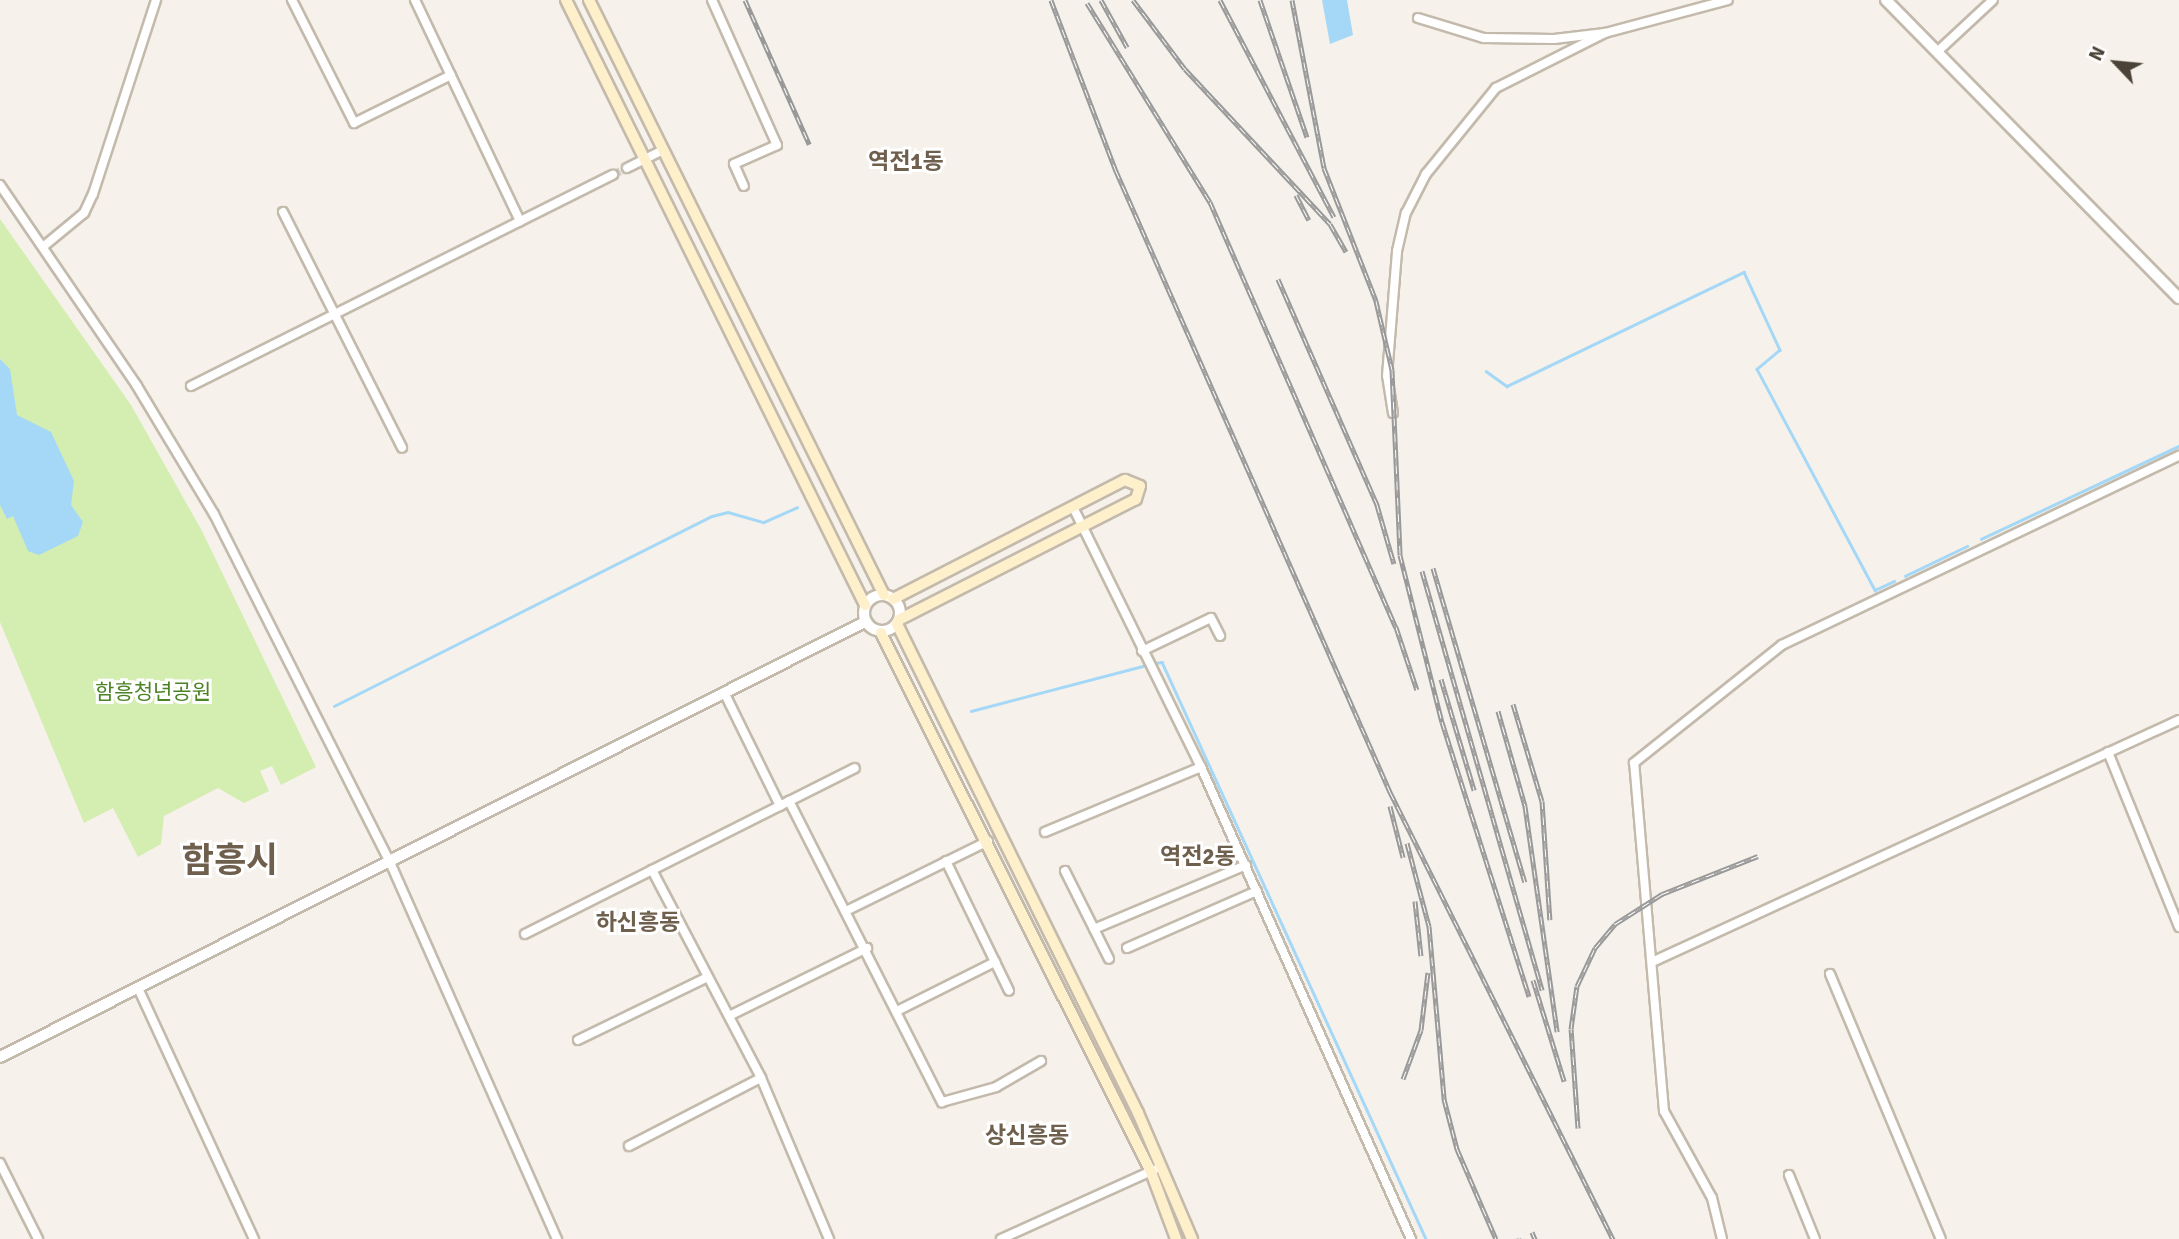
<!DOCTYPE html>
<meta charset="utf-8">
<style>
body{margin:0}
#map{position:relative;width:2179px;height:1239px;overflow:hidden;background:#f6f2eb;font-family:Signika,"Noto Sans KR",sans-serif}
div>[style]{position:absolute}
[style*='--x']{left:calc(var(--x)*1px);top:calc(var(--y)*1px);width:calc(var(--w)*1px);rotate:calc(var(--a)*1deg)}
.green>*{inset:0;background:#d4edb1}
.water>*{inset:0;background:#a4d8f6}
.stream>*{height:2.5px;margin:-1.25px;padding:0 1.25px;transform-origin:1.25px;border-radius:1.25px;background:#a4d8f6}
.minor-tunnel>*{height:8px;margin-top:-4px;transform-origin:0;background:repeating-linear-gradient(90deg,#d4cfc7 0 8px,transparent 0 12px)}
.roads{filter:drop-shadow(2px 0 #c3baac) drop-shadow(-2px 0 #c3baac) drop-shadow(0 2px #c3baac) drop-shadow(0 -2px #c3baac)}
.minor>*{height:8px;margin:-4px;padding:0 4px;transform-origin:4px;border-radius:4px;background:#fff}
.tertiary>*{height:10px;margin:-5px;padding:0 5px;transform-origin:5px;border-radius:5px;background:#fff}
.tertiary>.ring{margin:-5px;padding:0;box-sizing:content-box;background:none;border:10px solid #fff;border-radius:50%}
.secondary>*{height:10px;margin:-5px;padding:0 5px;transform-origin:5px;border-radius:5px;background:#fff0cc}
.rail>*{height:5px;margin-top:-2.5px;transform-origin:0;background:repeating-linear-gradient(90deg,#fff 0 8px,#999 0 16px);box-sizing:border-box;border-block:2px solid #999}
span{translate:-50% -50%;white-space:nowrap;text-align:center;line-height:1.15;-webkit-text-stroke:6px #fff;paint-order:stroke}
.park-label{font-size:21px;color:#4c8325}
.neighbourhood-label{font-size:23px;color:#6f604e;font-weight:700}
.town-label{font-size:35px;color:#6f604e;font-weight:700}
.north{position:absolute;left:2081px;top:28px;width:70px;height:70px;-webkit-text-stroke:5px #fff;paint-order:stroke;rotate:296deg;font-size:19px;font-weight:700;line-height:28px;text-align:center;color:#4b4337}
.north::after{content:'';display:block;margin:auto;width:24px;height:32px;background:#4b4337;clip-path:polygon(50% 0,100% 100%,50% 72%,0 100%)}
</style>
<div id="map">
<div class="green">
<i style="clip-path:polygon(0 219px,131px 405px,202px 531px,316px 767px,281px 785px,272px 766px,260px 771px,269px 791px,244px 803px,218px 788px,164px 816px,161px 844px,138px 857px,113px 808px,84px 823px,0 622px)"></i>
</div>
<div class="water">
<i style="clip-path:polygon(1322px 0,1347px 0,1353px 35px,1330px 44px)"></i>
<i style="clip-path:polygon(0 359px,10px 369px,17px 415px,51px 432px,74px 481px,71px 505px,83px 522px,78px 536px,39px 555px,28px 551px,13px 516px,7px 519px,0 505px)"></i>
</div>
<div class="stream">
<i style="--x:1486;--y:371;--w:26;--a:36"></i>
<i style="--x:1507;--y:386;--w:263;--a:-25.7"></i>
<i style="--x:1744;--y:272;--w:86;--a:65.2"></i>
<i style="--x:1780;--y:350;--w:30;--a:140"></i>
<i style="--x:1757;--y:369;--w:251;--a:61.9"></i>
<i style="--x:1875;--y:590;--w:21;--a:-25"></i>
<i style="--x:1981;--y:539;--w:219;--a:-25.2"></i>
<i style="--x:1905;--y:576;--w:69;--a:-25.8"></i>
<i style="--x:1155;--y:663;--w:7;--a:-8"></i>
<i style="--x:1162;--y:662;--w:635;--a:65.41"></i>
<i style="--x:334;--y:706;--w:423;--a:-26.7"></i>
<i style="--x:712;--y:516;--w:16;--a:-14"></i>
<i style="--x:728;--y:512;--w:37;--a:16"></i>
<i style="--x:764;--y:522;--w:36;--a:-24"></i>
<i style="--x:971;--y:711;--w:178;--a:-14.7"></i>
</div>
<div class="minor-tunnel">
<i style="--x:613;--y:175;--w:16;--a:-27"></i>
</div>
<div class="roads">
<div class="minor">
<i style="--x:292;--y:0;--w:138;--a:63.2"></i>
<i style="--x:354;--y:123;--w:108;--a:-26.3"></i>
<i style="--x:415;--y:0;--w:245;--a:64.6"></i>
<i style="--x:712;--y:0;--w:159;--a:65.9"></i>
<i style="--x:777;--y:145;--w:47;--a:156.2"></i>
<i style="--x:734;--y:164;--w:24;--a:66"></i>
<i style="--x:1418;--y:18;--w:69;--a:16.9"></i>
<i style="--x:1484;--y:38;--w:70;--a:0.8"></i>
<i style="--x:1554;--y:39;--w:51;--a:-6.7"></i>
<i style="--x:1605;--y:33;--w:127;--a:-15"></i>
<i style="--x:1937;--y:52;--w:76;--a:-42.9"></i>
<i style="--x:627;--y:168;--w:40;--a:-26.6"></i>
<i style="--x:0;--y:185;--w:243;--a:55.7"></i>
<i style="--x:137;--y:386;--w:149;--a:59"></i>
<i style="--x:214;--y:514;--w:388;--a:63.2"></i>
<i style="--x:389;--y:860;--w:415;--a:66.1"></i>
<i style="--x:283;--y:212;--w:264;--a:63.2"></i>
<i style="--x:44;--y:246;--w:52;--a:-39.5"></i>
<i style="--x:84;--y:213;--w:21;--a:-65"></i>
<i style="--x:93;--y:194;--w:204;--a:-72"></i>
<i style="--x:191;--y:386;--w:472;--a:-26.6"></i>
<i style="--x:1393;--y:413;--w:37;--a:-99"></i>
<i style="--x:1387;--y:376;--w:125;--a:-85.4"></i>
<i style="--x:1397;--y:251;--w:39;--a:-77"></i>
<i style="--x:1406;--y:213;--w:44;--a:-62.9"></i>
<i style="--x:1426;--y:174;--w:111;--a:-50.9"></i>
<i style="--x:1496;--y:88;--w:122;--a:-26.8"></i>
<i style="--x:1073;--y:507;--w:290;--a:63.8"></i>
<i style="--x:1201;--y:767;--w:517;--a:66.01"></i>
<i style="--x:1142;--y:651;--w:76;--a:-25.6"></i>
<i style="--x:1211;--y:618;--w:20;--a:63"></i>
<i style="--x:724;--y:692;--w:127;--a:63.8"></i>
<i style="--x:2108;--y:752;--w:189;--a:67.9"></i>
<i style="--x:789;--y:801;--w:338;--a:63.1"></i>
<i style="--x:942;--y:1102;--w:56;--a:-15.5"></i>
<i style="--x:996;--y:1087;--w:52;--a:-30"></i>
<i style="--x:1045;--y:832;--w:169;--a:-22.6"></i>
<i style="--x:946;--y:861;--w:144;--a:64.1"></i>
<i style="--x:652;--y:870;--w:235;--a:62.3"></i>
<i style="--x:761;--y:1078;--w:175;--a:67.1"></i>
<i style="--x:1065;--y:871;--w:98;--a:63.4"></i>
<i style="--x:848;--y:910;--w:156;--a:-26.2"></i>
<i style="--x:1094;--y:929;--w:165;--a:-22.8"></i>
<i style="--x:525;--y:934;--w:369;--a:-26.7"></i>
<i style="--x:1127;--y:948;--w:142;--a:-23.7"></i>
<i style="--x:1652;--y:962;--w:580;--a:-24.66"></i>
<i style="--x:1830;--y:974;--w:287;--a:67.3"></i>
<i style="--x:138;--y:988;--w:277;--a:65.2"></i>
<i style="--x:897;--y:1011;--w:110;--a:-26.6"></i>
<i style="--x:729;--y:1016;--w:154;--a:-26.2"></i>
<i style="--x:578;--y:1040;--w:144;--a:-25.9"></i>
<i style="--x:629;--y:1146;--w:148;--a:-27.3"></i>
<i style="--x:0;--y:1163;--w:85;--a:63.4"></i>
<i style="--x:1789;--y:1175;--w:69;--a:67.9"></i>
<i style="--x:1001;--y:1239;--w:168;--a:-24.3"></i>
<i style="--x:1722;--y:1239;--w:42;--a:-103.7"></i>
<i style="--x:1712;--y:1198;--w:99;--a:-118.9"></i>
<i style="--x:1664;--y:1111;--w:349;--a:-94.9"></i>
<i style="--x:1634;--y:763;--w:189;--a:-38.6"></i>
<i style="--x:1782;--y:645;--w:440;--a:-25.5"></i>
</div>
<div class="tertiary">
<i style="--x:1886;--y:0;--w:418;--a:45.5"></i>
<i class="ring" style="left:864px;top:595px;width:26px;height:26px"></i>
<i style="--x:0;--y:1057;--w:968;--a:-26.7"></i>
</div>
<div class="secondary">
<i style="--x:566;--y:0;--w:675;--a:63.7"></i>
<i style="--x:589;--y:0;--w:664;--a:63.63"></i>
<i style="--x:893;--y:599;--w:261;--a:-27.2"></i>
<i style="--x:1125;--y:480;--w:16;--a:22"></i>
<i style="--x:1140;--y:486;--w:14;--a:107"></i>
<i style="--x:1136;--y:499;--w:266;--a:153"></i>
<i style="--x:897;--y:624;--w:545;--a:63.76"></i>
<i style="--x:1138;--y:1113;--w:137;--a:66.8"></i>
<i style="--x:881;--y:633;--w:603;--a:63.39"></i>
<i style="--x:1151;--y:1172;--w:72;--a:69.5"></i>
</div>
</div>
<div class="rail">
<i style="--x:745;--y:0;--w:158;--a:66"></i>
<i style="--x:1051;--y:0;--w:183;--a:69.2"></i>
<i style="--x:1116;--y:171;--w:679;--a:66.19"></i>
<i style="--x:1390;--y:792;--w:500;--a:63.5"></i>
<i style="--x:1101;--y:0;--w:54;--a:61"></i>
<i style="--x:1133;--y:0;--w:86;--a:53"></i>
<i style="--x:1185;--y:69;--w:212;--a:46.9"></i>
<i style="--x:1330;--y:224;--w:32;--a:60"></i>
<i style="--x:1220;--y:0;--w:245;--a:62.3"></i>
<i style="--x:1260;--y:0;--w:145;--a:71.1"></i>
<i style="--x:1292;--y:0;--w:171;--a:79.2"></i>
<i style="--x:1324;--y:168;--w:143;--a:68.6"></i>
<i style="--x:1376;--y:301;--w:71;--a:76.9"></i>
<i style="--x:1392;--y:370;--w:185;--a:87.5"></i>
<i style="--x:1400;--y:555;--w:172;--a:75.9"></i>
<i style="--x:1442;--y:722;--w:288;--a:72.4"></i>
<i style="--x:1087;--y:3;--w:234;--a:58.3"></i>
<i style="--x:1210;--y:202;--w:464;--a:66.4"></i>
<i style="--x:1396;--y:627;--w:66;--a:71.6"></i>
<i style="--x:1296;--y:195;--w:28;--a:63"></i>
<i style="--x:1278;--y:279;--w:247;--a:66.3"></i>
<i style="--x:1377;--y:505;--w:61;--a:73.9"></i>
<i style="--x:1433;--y:568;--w:327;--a:73.7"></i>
<i style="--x:1422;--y:571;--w:436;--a:74"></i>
<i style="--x:1441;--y:679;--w:116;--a:73.4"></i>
<i style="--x:1513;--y:704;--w:101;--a:73.4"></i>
<i style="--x:1542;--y:801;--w:119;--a:86.2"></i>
<i style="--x:1498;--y:711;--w:99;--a:74.1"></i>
<i style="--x:1525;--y:806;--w:228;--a:81.9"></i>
<i style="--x:1390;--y:806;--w:53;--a:75.7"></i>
<i style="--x:1407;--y:843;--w:86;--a:75.2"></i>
<i style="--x:1429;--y:926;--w:174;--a:85"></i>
<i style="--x:1444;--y:1099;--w:52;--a:75.4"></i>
<i style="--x:1457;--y:1149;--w:98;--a:66.6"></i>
<i style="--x:1415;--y:901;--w:55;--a:83.8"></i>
<i style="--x:1533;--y:980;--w:106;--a:72.9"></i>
<i style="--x:1403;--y:1079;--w:52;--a:-69.8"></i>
<i style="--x:1421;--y:1030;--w:58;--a:-83.1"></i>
<i style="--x:1578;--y:1128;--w:99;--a:-94"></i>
<i style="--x:1571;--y:1029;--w:43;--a:-82.1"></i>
<i style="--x:1577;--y:986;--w:42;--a:-64.7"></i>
<i style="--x:1595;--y:948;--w:31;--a:-50"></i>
<i style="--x:1615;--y:924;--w:56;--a:-32.6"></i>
<i style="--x:1662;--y:894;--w:103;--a:-21.6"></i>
<i style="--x:1532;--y:1232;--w:8;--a:67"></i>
<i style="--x:1519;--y:1238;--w:1;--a:90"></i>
</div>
<div class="park-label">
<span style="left:153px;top:692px">함흥청년공원</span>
</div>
<div class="neighbourhood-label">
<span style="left:906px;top:162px">역전1동</span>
<span style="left:1198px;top:857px">역전2동</span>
<span style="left:638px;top:923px">하신흥동</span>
<span style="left:1027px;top:1136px">상신흥동</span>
</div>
<div class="town-label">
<span style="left:230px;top:861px">함흥시</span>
</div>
<div class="north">N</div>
</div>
